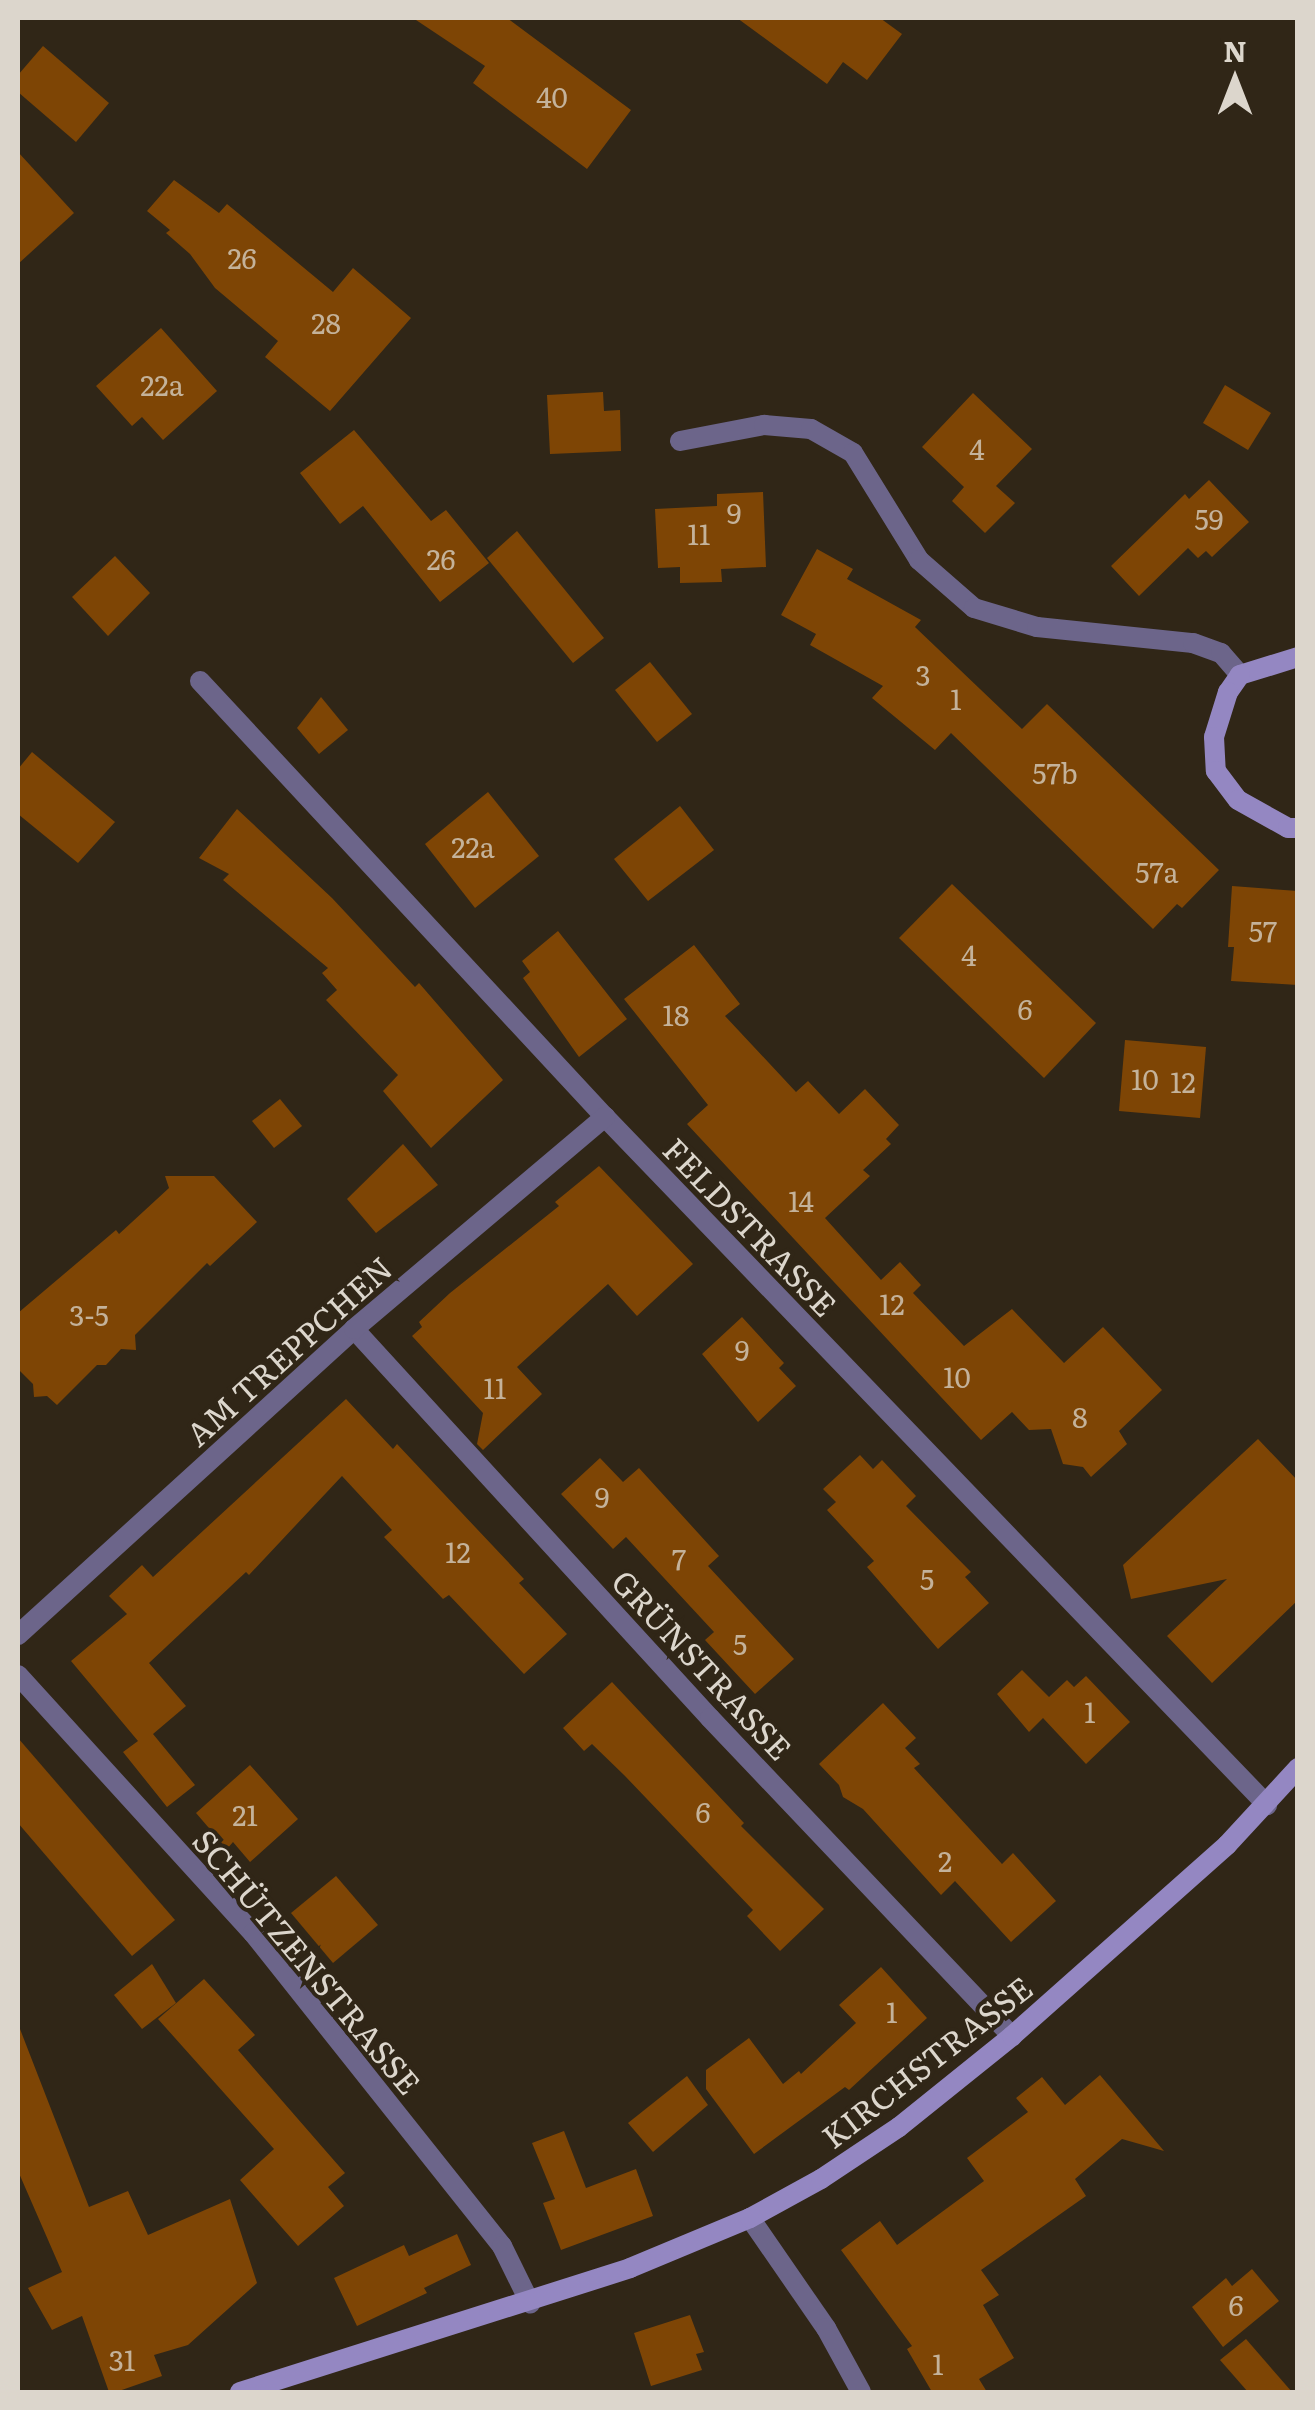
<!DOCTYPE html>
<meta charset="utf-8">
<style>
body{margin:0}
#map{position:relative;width:1315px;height:2410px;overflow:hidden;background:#302617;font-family:Literata,serif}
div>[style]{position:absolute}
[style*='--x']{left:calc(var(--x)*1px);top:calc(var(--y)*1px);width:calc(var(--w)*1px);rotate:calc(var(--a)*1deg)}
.building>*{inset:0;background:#7e4505}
.street>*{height:20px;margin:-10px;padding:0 10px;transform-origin:10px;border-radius:10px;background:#6c658a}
.secondary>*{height:20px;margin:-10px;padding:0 10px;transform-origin:10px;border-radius:10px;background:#9487c2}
span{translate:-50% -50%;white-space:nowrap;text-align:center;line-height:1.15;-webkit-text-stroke:8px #302617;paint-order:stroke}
.number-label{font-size:28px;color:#c4b29a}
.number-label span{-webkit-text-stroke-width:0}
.street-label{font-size:32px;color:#dcd6cc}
.frame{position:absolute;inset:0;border:20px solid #dcd6cc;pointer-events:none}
.north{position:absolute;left:1185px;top:30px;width:100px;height:100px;-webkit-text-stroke:8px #302617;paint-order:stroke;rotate:0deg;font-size:28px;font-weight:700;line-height:40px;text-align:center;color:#dcd6cc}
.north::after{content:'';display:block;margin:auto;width:35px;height:45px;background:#dcd6cc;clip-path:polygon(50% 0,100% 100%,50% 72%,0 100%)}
</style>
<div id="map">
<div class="building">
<i style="clip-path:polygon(413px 18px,507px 18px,631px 110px,587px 169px,473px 83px,485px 66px)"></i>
<i style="clip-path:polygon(737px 18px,880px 18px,902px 34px,867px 80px,843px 62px,827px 84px)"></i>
<i style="clip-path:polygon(43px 46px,109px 103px,76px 142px,18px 92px,18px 75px)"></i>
<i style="clip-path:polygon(18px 152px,74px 213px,18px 264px)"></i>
<i style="clip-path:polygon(174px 180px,219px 213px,227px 204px,333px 292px,353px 268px,411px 318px,330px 411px,265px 357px,278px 341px,215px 288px,190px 254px,166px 233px,170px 230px,147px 211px)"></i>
<i style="clip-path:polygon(161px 328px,217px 391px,163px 440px,142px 417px,132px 426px,96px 386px)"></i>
<i style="clip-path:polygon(1225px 385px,1271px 413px,1248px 450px,1203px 423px)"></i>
<i style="clip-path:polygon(603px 392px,604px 411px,620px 410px,621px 451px,550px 454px,547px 395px)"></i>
<i style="clip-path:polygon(973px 393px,1032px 449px,996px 486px,1015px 503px,985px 533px,952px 501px,964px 487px,922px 447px)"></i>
<i style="clip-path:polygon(354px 430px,431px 521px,446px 510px,489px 563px,440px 602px,363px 506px,340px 524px,300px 473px)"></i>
<i style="clip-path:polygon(1209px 480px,1249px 522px,1212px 557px,1206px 551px,1198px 558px,1188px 548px,1139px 596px,1111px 566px,1185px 494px,1189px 499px)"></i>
<i style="clip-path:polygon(763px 492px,766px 567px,721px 569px,722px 582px,680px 583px,680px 567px,658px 568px,655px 509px,717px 506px,717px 494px)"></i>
<i style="clip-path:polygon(517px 531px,604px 638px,573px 663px,487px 558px)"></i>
<i style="clip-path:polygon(817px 549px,853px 569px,847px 579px,921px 620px,915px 627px,1022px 729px,1047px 704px,1219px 870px,1182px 908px,1177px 904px,1153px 929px,951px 733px,935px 750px,872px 698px,883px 686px,810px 645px,816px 634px,781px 615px)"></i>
<i style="clip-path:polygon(115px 556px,150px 593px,108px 636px,72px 597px)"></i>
<i style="clip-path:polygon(650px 662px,692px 714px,657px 742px,615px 690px)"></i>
<i style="clip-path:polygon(321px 697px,348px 730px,319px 754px,297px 728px)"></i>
<i style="clip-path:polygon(32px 752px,115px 822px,78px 863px,18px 814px,18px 769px)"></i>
<i style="clip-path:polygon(488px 792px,539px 856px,475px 908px,425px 844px)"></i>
<i style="clip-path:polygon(680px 806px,714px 850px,648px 901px,614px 859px)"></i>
<i style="clip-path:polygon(237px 809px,332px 898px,415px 987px,419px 983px,503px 1080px,431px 1148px,383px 1091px,398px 1075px,326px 1000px,337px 990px,322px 973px,328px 968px,223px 880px,229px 874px,199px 858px)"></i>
<i style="clip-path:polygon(952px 884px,1096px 1023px,1044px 1078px,899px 938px)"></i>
<i style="clip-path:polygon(1232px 886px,1298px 891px,1298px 985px,1231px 981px,1234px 947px,1228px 947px)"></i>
<i style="clip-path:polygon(558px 931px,627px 1019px,579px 1057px,523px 978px,530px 972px,522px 961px)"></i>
<i style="clip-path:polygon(694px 945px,740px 1004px,725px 1016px,796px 1092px,808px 1081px,839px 1114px,865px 1089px,899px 1125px,886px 1139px,891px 1144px,863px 1170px,870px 1176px,825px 1218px,881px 1280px,900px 1262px,921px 1285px,913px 1293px,964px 1346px,1012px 1309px,1064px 1363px,1103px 1327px,1162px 1390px,1119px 1431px,1127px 1444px,1091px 1477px,1083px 1467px,1063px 1464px,1051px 1429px,1029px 1430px,1012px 1412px,981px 1440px,687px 1124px,708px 1105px,624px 999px)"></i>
<i style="clip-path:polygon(1125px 1040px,1206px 1047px,1200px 1118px,1119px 1111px)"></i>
<i style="clip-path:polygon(280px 1099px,302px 1126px,274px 1148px,252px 1121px)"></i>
<i style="clip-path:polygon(403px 1144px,438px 1185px,376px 1233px,347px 1199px)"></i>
<i style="clip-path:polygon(599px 1166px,693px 1264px,637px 1316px,608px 1284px,517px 1367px,542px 1394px,483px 1450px,477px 1444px,483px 1413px,412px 1336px,422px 1327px,419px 1322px,450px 1293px,559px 1206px,555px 1202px)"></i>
<i style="clip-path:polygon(165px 1176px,214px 1176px,257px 1222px,210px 1266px,207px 1263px,135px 1335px,136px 1350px,121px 1349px,106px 1365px,97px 1365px,57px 1405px,47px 1396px,34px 1397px,33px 1384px,18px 1369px,18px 1313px,116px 1230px,119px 1234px,169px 1188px)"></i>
<i style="clip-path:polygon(742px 1317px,784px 1363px,779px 1368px,796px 1386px,758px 1422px,702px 1354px)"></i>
<i style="clip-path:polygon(346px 1399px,393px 1449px,397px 1444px,524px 1579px,519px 1583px,567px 1634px,524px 1674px,449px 1595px,443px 1599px,384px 1537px,392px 1530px,342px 1476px,249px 1575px,246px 1572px,149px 1663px,186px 1706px,153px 1734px,195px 1785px,167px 1807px,123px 1752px,138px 1741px,71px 1661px,127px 1614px,109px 1596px,142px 1565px,153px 1577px)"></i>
<i style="clip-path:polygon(1258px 1439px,1298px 1481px,1298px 1600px,1212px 1683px,1167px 1636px,1227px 1579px,1131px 1599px,1123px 1565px)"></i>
<i style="clip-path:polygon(860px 1455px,873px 1469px,882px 1460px,916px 1496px,906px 1506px,971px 1572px,965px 1577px,989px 1603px,938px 1649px,867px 1567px,874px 1561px,827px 1510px,836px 1502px,823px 1489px)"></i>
<i style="clip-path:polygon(600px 1458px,623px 1482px,639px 1468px,719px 1556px,708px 1566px,794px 1659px,755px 1694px,705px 1640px,714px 1632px,626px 1537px,613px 1549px,561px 1494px)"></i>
<i style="clip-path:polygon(1022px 1670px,1049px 1697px,1067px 1680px,1074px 1687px,1086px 1676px,1130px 1722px,1086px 1764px,1043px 1718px,1029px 1732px,997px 1694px)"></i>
<i style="clip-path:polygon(612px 1682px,744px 1823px,741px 1826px,824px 1909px,780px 1951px,747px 1916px,753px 1910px,625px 1776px,592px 1744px,584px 1751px,563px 1728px)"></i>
<i style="clip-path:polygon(883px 1703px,916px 1738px,905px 1748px,920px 1764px,914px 1768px,1002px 1864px,1013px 1853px,1056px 1901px,1011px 1942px,955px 1881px,941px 1895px,863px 1809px,843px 1797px,839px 1785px,819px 1764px)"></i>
<i style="clip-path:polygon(18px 1738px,175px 1920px,132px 1956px,18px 1823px)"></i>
<i style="clip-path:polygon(250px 1765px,298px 1819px,250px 1862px,233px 1842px,227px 1849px,196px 1813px)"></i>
<i style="clip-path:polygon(336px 1876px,378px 1925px,333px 1963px,291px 1913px)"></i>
<i style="clip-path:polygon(152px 1964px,176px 2003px,142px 2029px,114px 1995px)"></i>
<i style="clip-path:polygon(881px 1967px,927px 2018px,849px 2090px,845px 2087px,754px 2154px,706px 2089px,706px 2070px,749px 2038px,783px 2084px,799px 2071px,801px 2074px,856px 2023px,839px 2005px)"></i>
<i style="clip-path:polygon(204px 1979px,255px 2035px,238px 2050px,345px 2173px,328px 2187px,344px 2206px,298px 2246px,240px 2180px,274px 2149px,158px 2019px)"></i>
<i style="clip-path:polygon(20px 2029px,89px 2207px,128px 2191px,148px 2235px,230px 2199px,257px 2283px,188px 2345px,154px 2355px,162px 2376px,116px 2392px,109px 2392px,82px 2316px,52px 2330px,28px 2288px,62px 2272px,18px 2171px)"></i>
<i style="clip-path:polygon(1100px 2075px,1164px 2151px,1122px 2139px,1075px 2179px,1086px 2196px,981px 2270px,999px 2295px,983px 2305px,1014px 2358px,979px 2379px,987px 2392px,932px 2392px,907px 2349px,912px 2346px,841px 2250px,880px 2221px,897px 2245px,984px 2181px,967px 2158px,1028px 2112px,1016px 2098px,1042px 2077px,1065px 2105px)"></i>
<i style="clip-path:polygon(687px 2076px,708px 2105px,653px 2152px,628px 2123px)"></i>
<i style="clip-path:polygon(564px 2131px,586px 2188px,636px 2169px,653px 2216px,561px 2250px,543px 2203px,555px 2199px,532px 2143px)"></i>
<i style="clip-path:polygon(457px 2234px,471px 2265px,424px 2288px,427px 2293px,357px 2326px,334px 2278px,404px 2245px,409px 2256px)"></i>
<i style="clip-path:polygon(1252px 2269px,1279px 2301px,1223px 2347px,1192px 2307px,1226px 2278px,1232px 2286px)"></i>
<i style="clip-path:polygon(690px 2315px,704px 2352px,696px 2354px,702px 2370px,651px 2386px,634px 2333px)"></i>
<i style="clip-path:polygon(1246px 2339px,1292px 2392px,1248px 2392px,1220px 2360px)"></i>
</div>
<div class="street">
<i style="--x:680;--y:441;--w:86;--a:-10.8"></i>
<i style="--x:764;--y:425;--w:47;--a:4.9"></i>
<i style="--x:811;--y:429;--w:48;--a:29.7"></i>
<i style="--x:853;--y:453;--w:126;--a:58.3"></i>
<i style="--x:919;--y:560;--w:73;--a:41.1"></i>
<i style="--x:974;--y:608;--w:66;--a:16.8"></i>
<i style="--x:1037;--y:627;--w:157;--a:5.9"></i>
<i style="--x:1193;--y:643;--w:30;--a:20"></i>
<i style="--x:1221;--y:653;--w:29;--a:49"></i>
<i style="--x:200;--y:681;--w:595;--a:47.11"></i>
<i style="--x:605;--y:1117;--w:955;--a:46.1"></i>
<i style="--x:354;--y:1329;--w:527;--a:47.54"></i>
<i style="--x:710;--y:1718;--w:439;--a:46.5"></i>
<i style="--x:18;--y:1635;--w:454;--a:-42.3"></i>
<i style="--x:354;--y:1329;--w:329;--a:-40.2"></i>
<i style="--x:18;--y:1675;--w:349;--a:47.7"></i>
<i style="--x:253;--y:1933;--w:400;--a:51.5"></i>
<i style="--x:502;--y:2246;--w:64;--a:63.8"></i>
<i style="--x:750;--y:2218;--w:134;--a:55.4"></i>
<i style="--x:826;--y:2328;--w:73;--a:61.3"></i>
</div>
<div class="secondary">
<i style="--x:1298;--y:657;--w:61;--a:162.8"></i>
<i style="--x:1240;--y:675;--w:21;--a:125"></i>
<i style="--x:1228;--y:692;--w:47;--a:107.3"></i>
<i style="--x:1214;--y:737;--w:34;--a:87"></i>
<i style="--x:1216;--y:771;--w:36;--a:53"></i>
<i style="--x:1238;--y:800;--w:57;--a:29.2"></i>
<i style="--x:1288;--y:828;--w:10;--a:0"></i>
<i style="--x:240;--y:2392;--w:409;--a:-17.6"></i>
<i style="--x:630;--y:2268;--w:130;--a:-22.6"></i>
<i style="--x:750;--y:2218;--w:81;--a:-28.8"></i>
<i style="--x:821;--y:2179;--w:94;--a:-33.7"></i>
<i style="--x:899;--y:2127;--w:145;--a:-38.8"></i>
<i style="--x:1012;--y:2036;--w:288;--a:-41.6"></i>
<i style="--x:1227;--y:1845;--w:105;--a:-47.3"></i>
</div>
<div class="number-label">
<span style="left:552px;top:96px">40</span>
<span style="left:242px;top:257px">26</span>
<span style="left:326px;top:322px">28</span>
<span style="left:162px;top:384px">22a</span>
<span style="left:977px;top:448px">4</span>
<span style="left:734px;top:512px">9</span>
<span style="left:1209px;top:518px">59</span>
<span style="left:699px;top:533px">11</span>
<span style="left:441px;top:558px">26</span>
<span style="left:923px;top:674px">3</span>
<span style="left:956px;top:698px">1</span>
<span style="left:1055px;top:772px">57b</span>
<span style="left:473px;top:846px">22a</span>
<span style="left:1157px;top:871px">57a</span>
<span style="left:1263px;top:930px">57</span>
<span style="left:969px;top:954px">4</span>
<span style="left:1025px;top:1008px">6</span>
<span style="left:676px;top:1014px">18</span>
<span style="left:1145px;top:1078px">10</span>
<span style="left:1183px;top:1081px">12</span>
<span style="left:801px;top:1200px">14</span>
<span style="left:892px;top:1303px">12</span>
<span style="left:89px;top:1314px">3-5</span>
<span style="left:742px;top:1349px">9</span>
<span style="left:957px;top:1376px">10</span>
<span style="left:495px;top:1387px">11</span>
<span style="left:1080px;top:1416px">8</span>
<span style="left:602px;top:1496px">9</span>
<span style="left:458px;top:1551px">12</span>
<span style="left:679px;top:1558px">7</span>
<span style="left:927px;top:1578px">5</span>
<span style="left:740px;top:1643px">5</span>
<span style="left:1090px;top:1711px">1</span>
<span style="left:703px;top:1811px">6</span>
<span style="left:245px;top:1814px">21</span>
<span style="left:945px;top:1860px">2</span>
<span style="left:892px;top:2011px">1</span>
<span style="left:1236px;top:2304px">6</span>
<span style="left:122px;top:2359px">31</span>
<span style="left:938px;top:2363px">1</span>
</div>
<div class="street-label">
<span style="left:751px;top:1226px;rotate:46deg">FELDSTRASSE</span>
<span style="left:288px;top:1350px;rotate:-42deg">AM TREPPCHEN</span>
<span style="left:703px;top:1664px;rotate:47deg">GRÜNSTRASSE</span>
<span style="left:308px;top:1961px;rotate:50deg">SCHÜTZENSTRASSE</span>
<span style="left:926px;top:2061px;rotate:-38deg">KIRCHSTRASSE</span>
</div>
<div class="frame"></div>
<div class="north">N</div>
</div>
